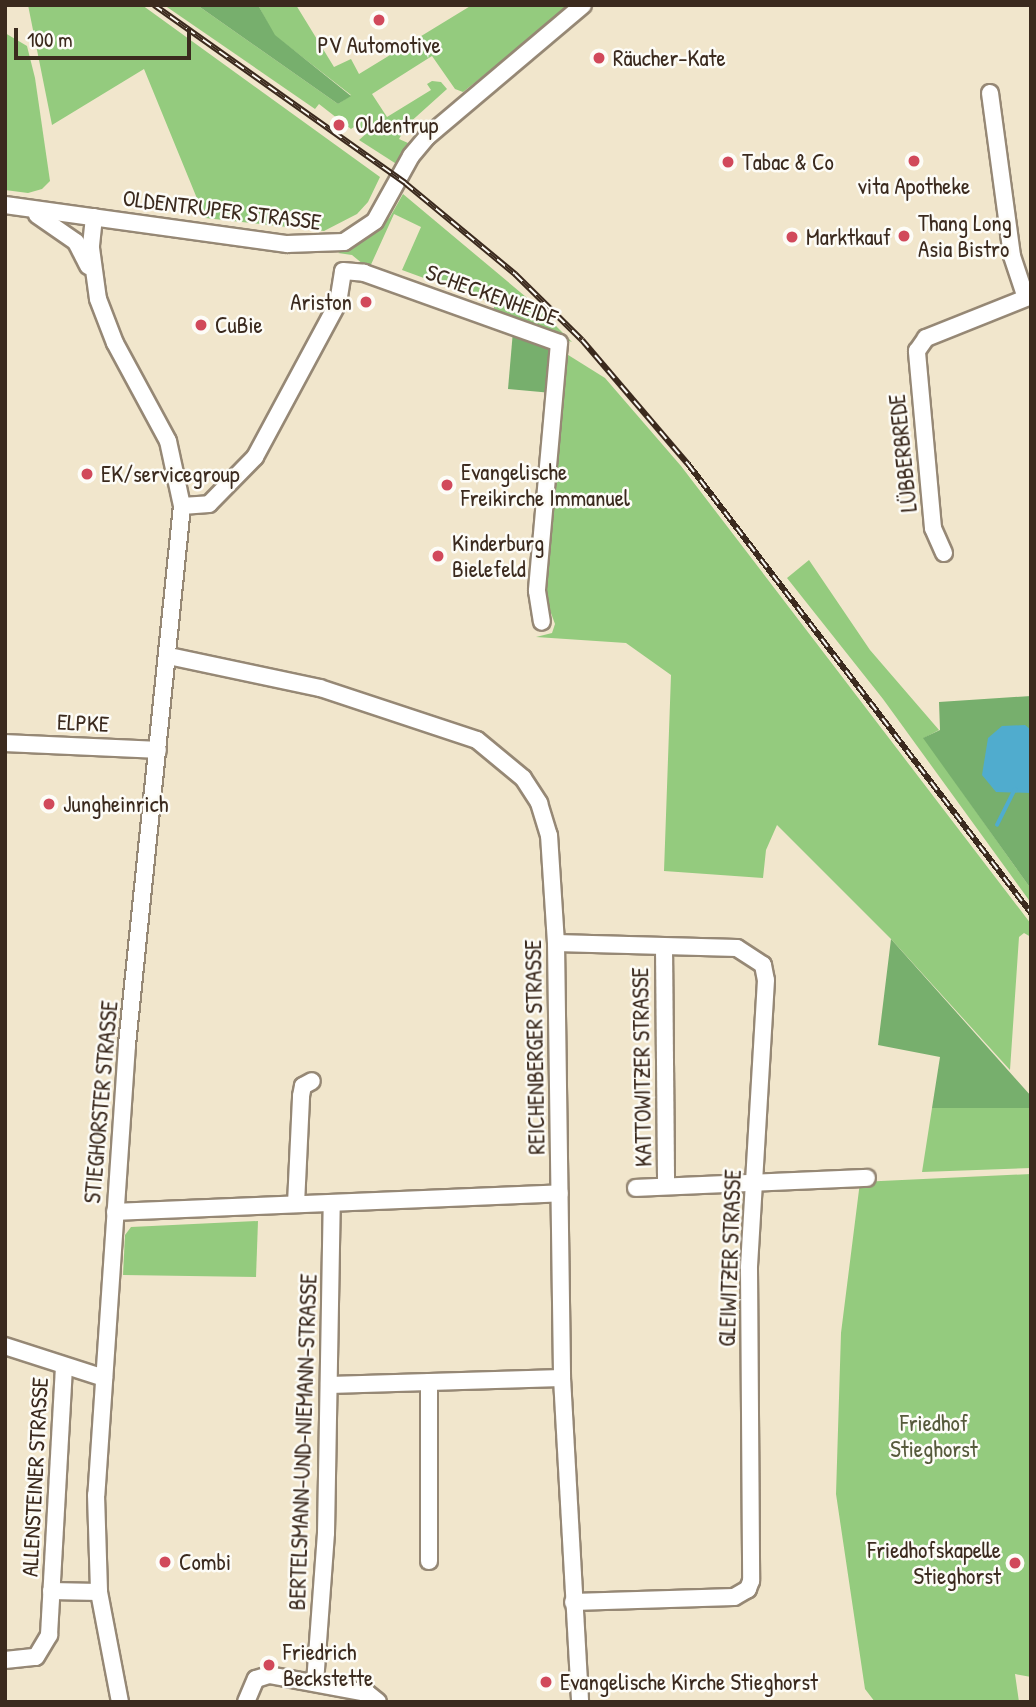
<!DOCTYPE html>
<meta charset="utf-8">
<style>
body{margin:0}
#map{position:relative;width:1036px;height:1707px;overflow:hidden;background:#f1e6cc;font-family:"Patrick Hand",sans-serif}
div>[style]{position:absolute}
[style*='--x']{left:calc(var(--x)*1px);top:calc(var(--y)*1px);width:calc(var(--w)*1px);rotate:calc(var(--a)*1deg)}
.green>*{inset:0;background:#94cb7e}
.forest>*{inset:0;background:#77af6d}
.water>*{inset:0;background:#50acce}
.stream>*{height:3.5px;margin:-1.75px;padding:0 1.75px;transform-origin:1.75px;border-radius:1.75px;background:#50acce}
.roads{filter:drop-shadow(2px 0 #968875) drop-shadow(-2px 0 #968875) drop-shadow(0 2px #968875) drop-shadow(0 -2px #968875)}
.minor>*{height:16px;margin:-8px;padding:0 8px;transform-origin:8px;border-radius:8px;background:#fff}
.rail>*{height:6px;margin-top:-3px;transform-origin:0;background:repeating-linear-gradient(90deg,#fdfcf7 0 10px,#3b2a1e 0 20px);box-sizing:border-box;border-block:2px solid #3b2a1e}
.dots>*{width:19px;height:19px;translate:-50% -50%;box-sizing:border-box;border:4px solid #fdfcf7;border-radius:50%}
span{translate:-50% -50%;white-space:nowrap;text-align:center;line-height:1.15;-webkit-text-stroke:5px #fdfcf7;paint-order:stroke}
.poi-label{font-size:23px;color:#3b2a1e}
.left{translate:0 -50%;text-align:left}
.right{translate:-100% -50%;text-align:right}
.street-label{font-size:23px;color:#3b2a1e}
.park-label{font-size:23px;color:#565a3b}
.frame{position:absolute;inset:0;border:7px solid #3b2a1e;pointer-events:none}
.scale{position:absolute;left:14px;top:28px;width:177px;height:32px;box-sizing:border-box;border:4px solid #3b2a1e;border-top:0;padding-left:9px;font-size:21px;line-height:24px;white-space:nowrap;color:#3b2a1e;-webkit-text-stroke:5px #fdfcf7;paint-order:stroke}
</style>
<div id="map">
<div class="green">
<i style="clip-path:polygon(28px 5px,142px 5px,380px 177px,368px 202px,357px 214px,324px 231px,205px 218px,144px 69px,52px 125px)"></i>
<i style="clip-path:polygon(164px 5px,197px 5px,338px 104px,351px 95px,274px 35px,258px 5px,296px 5px,334px 67px,351px 59px,359px 74px,472px 5px,572px 5px,463px 92px,455px 89px,432px 56px,372px 94px,387px 117px,431px 90px,427px 84px,432px 81px,441px 82px,447px 89px,407px 125px,399px 139px,408px 143px,398px 165px,359px 140px,367px 133px,357px 125px,351px 129px,319px 104px,315px 109px)"></i>
<i style="clip-path:polygon(5px 33px,27px 46px,35px 78px,50px 181px,42px 189px,28px 193px,5px 190px)"></i>
<i style="clip-path:polygon(403px 194px,532px 302px,572px 342px,492px 314px,495px 304px,402px 270px,421px 227px,394px 214px,369px 269px,352px 255px,338px 253px,373px 234px,390px 217px)"></i>
<i style="clip-path:polygon(565px 353px,605px 378px,681px 466px,1031px 924px,1031px 937px,1024px 933px,1019px 937px,1010px 1070px,891px 939px,777px 825px,766px 850px,763px 878px,664px 871px,671px 675px,626px 643px,536px 637px,552px 633px,555px 624px,544px 594px)"></i>
<i style="clip-path:polygon(809px 560px,870px 650px,939px 730px,924px 738px,1031px 889px,1031px 903px,883px 699px,787px 578px)"></i>
<i style="clip-path:polygon(932px 1108px,1031px 1108px,1031px 1168px,922px 1172px)"></i>
<i style="clip-path:polygon(1031px 1174px,1031px 1677px,1015px 1674px,1019px 1702px,875px 1702px,865px 1689px,836px 1494px,841px 1333px,860px 1182px)"></i>
<i style="clip-path:polygon(258px 1221px,256px 1277px,123px 1275px,125px 1235px,131px 1227px)"></i>
</div>
<div class="forest">
<i style="clip-path:polygon(197px 5px,258px 5px,275px 35px,351px 96px,338px 104px)"></i>
<i style="clip-path:polygon(513px 331px,553px 345px,552px 393px,508px 389px)"></i>
<i style="clip-path:polygon(1031px 696px,1031px 889px,923px 738px,940px 730px,939px 702px)"></i>
<i style="clip-path:polygon(891px 939px,1031px 1096px,1031px 1108px,932px 1108px,940px 1057px,878px 1045px)"></i>
</div>
<div class="water">
<i style="clip-path:polygon(1025px 725px,1031px 730px,1031px 793px,996px 792px,982px 775px,988px 738px,1002px 726px)"></i>
</div>
<div class="stream">
<i style="--x:997;--y:825;--w:40;--a:-63.4"></i>
</div>
<div class="roads">
<div class="minor">
<i style="--x:990;--y:93;--w:164;--a:82.3"></i>
<i style="--x:1012;--y:256;--w:44;--a:71.6"></i>
<i style="--x:5;--y:205;--w:285;--a:7.9"></i>
<i style="--x:287;--y:244;--w:57;--a:-2"></i>
<i style="--x:344;--y:242;--w:37;--a:-34"></i>
<i style="--x:375;--y:221;--w:74;--a:-61"></i>
<i style="--x:411;--y:156;--w:25;--a:-50"></i>
<i style="--x:427;--y:137;--w:204;--a:-40.2"></i>
<i style="--x:37;--y:215;--w:47;--a:34.7"></i>
<i style="--x:76;--y:242;--w:27;--a:63"></i>
<i style="--x:94;--y:217;--w:31;--a:96"></i>
<i style="--x:91;--y:248;--w:51;--a:82.2"></i>
<i style="--x:98;--y:299;--w:47;--a:68.9"></i>
<i style="--x:115;--y:343;--w:111;--a:61.6"></i>
<i style="--x:168;--y:441;--w:66;--a:77.8"></i>
<i style="--x:182;--y:506;--w:542;--a:95.83"></i>
<i style="--x:127;--y:1045;--w:451;--a:93.9"></i>
<i style="--x:96;--y:1495;--w:97;--a:88.2"></i>
<i style="--x:99;--y:1592;--w:112;--a:79.2"></i>
<i style="--x:182;--y:506;--w:27;--a:-4"></i>
<i style="--x:209;--y:504;--w:66;--a:-45.6"></i>
<i style="--x:255;--y:457;--w:175;--a:-61.7"></i>
<i style="--x:338;--y:303;--w:32;--a:-81"></i>
<i style="--x:343;--y:271;--w:21;--a:5"></i>
<i style="--x:364;--y:273;--w:207;--a:19.7"></i>
<i style="--x:559;--y:343;--w:249;--a:95.1"></i>
<i style="--x:537;--y:591;--w:31;--a:81"></i>
<i style="--x:944;--y:553;--w:27;--a:-114"></i>
<i style="--x:933;--y:528;--w:178;--a:-95.2"></i>
<i style="--x:917;--y:351;--w:16;--a:-55"></i>
<i style="--x:926;--y:338;--w:113;--a:-21.8"></i>
<i style="--x:169;--y:656;--w:154;--a:12"></i>
<i style="--x:320;--y:688;--w:165;--a:18.3"></i>
<i style="--x:477;--y:740;--w:60;--a:39.6"></i>
<i style="--x:523;--y:778;--w:30;--a:57"></i>
<i style="--x:539;--y:803;--w:34;--a:73"></i>
<i style="--x:549;--y:835;--w:108;--a:86.3"></i>
<i style="--x:556;--y:943;--w:435;--a:89.2"></i>
<i style="--x:562;--y:1378;--w:324;--a:86.8"></i>
<i style="--x:5;--y:743;--w:153;--a:2.6"></i>
<i style="--x:556;--y:943;--w:181;--a:1.6"></i>
<i style="--x:737;--y:948;--w:31;--a:33"></i>
<i style="--x:763;--y:965;--w:15;--a:79"></i>
<i style="--x:766;--y:980;--w:289;--a:93.4"></i>
<i style="--x:749;--y:1269;--w:312;--a:89.6"></i>
<i style="--x:751;--y:1581;--w:9;--a:111"></i>
<i style="--x:748;--y:1589;--w:16;--a:150"></i>
<i style="--x:734;--y:1597;--w:161;--a:178.2"></i>
<i style="--x:664;--y:947;--w:239;--a:89.5"></i>
<i style="--x:636;--y:1188;--w:231;--a:-2.5"></i>
<i style="--x:296;--y:1204;--w:108;--a:-87.3"></i>
<i style="--x:301;--y:1096;--w:10;--a:-79"></i>
<i style="--x:303;--y:1086;--w:10;--a:-29"></i>
<i style="--x:115;--y:1212;--w:445;--a:-2.4"></i>
<i style="--x:5;--y:1346;--w:104;--a:17.9"></i>
<i style="--x:329;--y:1385;--w:233;--a:-1.7"></i>
<i style="--x:429;--y:1561;--w:179;--a:-90"></i>
<i style="--x:51;--y:1591;--w:48;--a:1.2"></i>
<i style="--x:5;--y:1660;--w:31;--a:-6"></i>
<i style="--x:36;--y:1657;--w:26;--a:-59"></i>
<i style="--x:49;--y:1635;--w:269;--a:-86.8"></i>
<i style="--x:315;--y:1683;--w:150;--a:-85.8"></i>
<i style="--x:326;--y:1533;--w:330;--a:-89"></i>
<i style="--x:246;--y:1702;--w:25;--a:-67"></i>
<i style="--x:256;--y:1679;--w:14;--a:-17"></i>
<i style="--x:269;--y:1675;--w:100;--a:10.4"></i>
<i style="--x:367;--y:1693;--w:14;--a:39"></i>
</div>
</div>
<div class="rail">
<i style="--x:154;--y:5;--w:308;--a:35.3"></i>
<i style="--x:405;--y:183;--w:143;--a:39.6"></i>
<i style="--x:515;--y:274;--w:94;--a:44.6"></i>
<i style="--x:582;--y:340;--w:163;--a:49.5"></i>
<i style="--x:688;--y:464;--w:565;--a:52.62"></i>
</div>
<div class="dots">
<i style="left:379px;top:20px;background:#d1495b"></i>
<i style="left:599px;top:58px;background:#d1495b"></i>
<i style="left:339px;top:125px;background:#d1495b"></i>
<i style="left:914px;top:161px;background:#d1495b"></i>
<i style="left:728px;top:162px;background:#d1495b"></i>
<i style="left:904px;top:236px;background:#d1495b"></i>
<i style="left:792px;top:237px;background:#d1495b"></i>
<i style="left:366px;top:302px;background:#d1495b"></i>
<i style="left:201px;top:325px;background:#d1495b"></i>
<i style="left:87px;top:474px;background:#d1495b"></i>
<i style="left:447px;top:485px;background:#d1495b"></i>
<i style="left:438px;top:556px;background:#d1495b"></i>
<i style="left:49px;top:804px;background:#d1495b"></i>
<i style="left:165px;top:1562px;background:#d1495b"></i>
<i style="left:1015px;top:1563px;background:#d1495b"></i>
<i style="left:269px;top:1665px;background:#d1495b"></i>
<i style="left:546px;top:1682px;background:#d1495b"></i>
</div>
<div class="poi-label">
<span style="left:379px;top:45px">PV Automotive</span>
<span class="left" style="left:613px;top:58px">Räucher-Kate</span>
<span class="left" style="left:355px;top:125px">Oldentrup</span>
<span class="left" style="left:742px;top:162px">Tabac &amp; Co</span>
<span style="left:914px;top:186px">vita Apotheke</span>
<span class="left" style="left:918px;top:236px">Thang Long<br>Asia Bistro</span>
<span class="left" style="left:806px;top:237px">Marktkauf</span>
<span class="right" style="left:352px;top:302px">Ariston</span>
<span class="left" style="left:215px;top:325px">CuBie</span>
<span class="left" style="left:461px;top:485px">Evangelische<br>Freikirche Immanuel</span>
<span class="left" style="left:101px;top:474px">EK/servicegroup</span>
<span class="left" style="left:452px;top:556px">Kinderburg<br>Bielefeld</span>
<span class="left" style="left:63px;top:804px">Jungheinrich</span>
<span class="right" style="left:1001px;top:1563px">Friedhofskapelle<br>Stieghorst</span>
<span class="left" style="left:179px;top:1562px">Combi</span>
<span class="left" style="left:283px;top:1665px">Friedrich<br>Beckstette</span>
<span class="left" style="left:560px;top:1682px">Evangelische Kirche Stieghorst</span>
</div>
<div class="street-label">
<span style="left:222px;top:210px;rotate:7deg">OLDENTRUPER STRASSE</span>
<span style="left:492px;top:295px;rotate:20deg">SCHECKENHEIDE</span>
<span style="left:903px;top:453px;rotate:-96deg">LÜBBERBREDE</span>
<span style="left:83px;top:723px;rotate:3deg">ELPKE</span>
<span style="left:535px;top:1047px;rotate:-91deg">REICHENBERGER STRASSE</span>
<span style="left:642px;top:1067px;rotate:-91deg">KATTOWITZER STRASSE</span>
<span style="left:101px;top:1102px;rotate:-85deg">STIEGHORSTER STRASSE</span>
<span style="left:730px;top:1258px;rotate:-88deg">GLEIWITZER STRASSE</span>
<span style="left:303px;top:1442px;rotate:-88deg">BERTELSMANN-UND-NIEMANN-STRASSE</span>
<span style="left:35px;top:1477px;rotate:-87deg">ALLENSTEINER STRASSE</span>
</div>
<div class="park-label">
<span style="left:934px;top:1436px">Friedhof<br>Stieghorst</span>
</div>
<div class="frame"></div>
<div class="scale">100 m</div>
</div>
